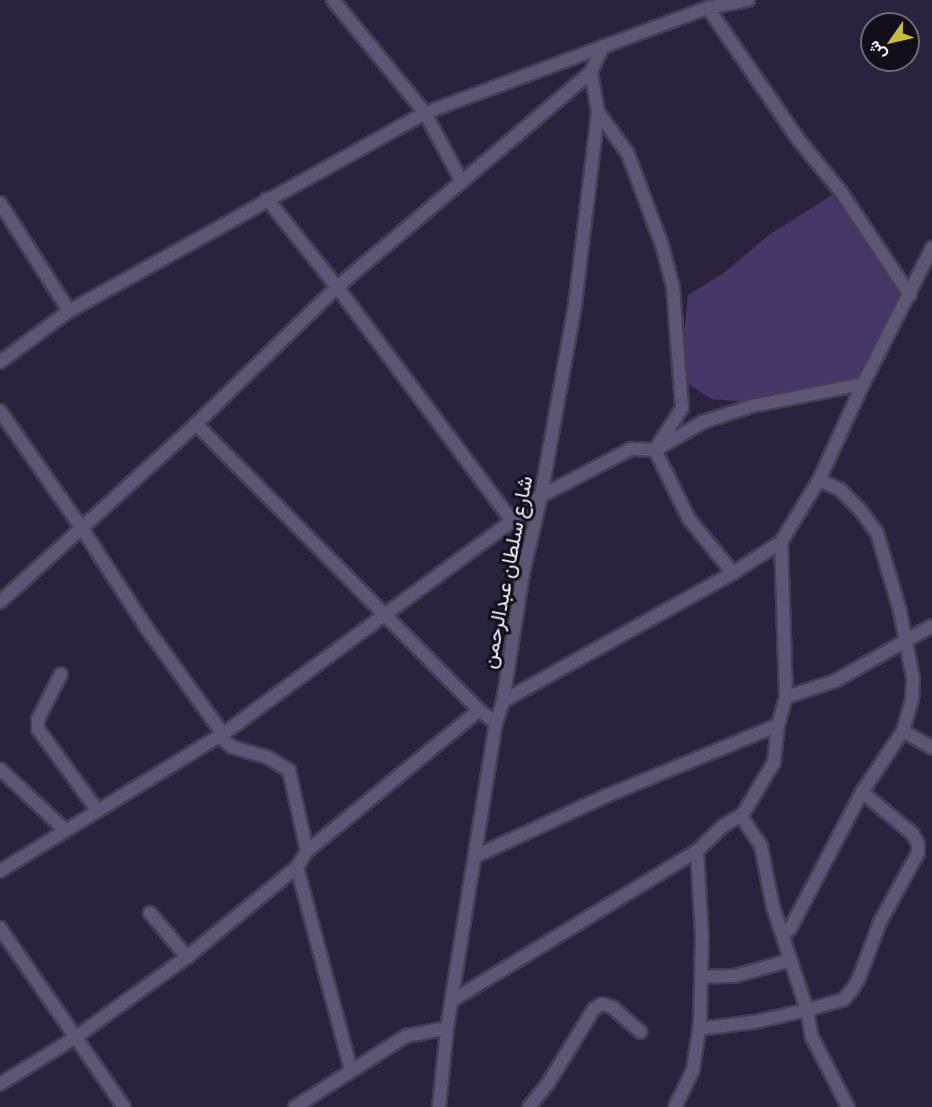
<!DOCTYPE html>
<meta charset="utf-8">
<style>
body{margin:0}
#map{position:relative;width:932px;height:1107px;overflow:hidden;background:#2a233d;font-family:Manrope,Vazirmatn,sans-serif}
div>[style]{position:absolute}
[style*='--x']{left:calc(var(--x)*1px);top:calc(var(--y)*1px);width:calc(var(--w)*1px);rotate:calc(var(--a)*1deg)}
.green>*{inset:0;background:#463769}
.roads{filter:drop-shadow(2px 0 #443f54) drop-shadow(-2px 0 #443f54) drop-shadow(0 2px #443f54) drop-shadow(0 -2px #443f54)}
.minor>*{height:12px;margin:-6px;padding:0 6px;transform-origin:6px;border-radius:6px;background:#5d5674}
span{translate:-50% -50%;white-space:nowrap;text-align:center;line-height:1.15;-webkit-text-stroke:6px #120f1b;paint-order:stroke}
.street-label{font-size:21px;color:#f4f2fc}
.north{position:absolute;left:860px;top:12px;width:60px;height:60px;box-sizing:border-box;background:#120f1b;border:2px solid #6c6a75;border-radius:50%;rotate:236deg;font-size:16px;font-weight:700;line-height:24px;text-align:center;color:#f4f2fc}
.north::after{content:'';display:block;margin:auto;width:21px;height:27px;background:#c6bc3c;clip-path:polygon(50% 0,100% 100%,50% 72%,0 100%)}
</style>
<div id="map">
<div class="green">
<i style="clip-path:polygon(832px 195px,903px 294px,857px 382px,747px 402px,711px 399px,686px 382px,684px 335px,688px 295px,724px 273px,769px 235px)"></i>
</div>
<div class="roads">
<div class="minor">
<i style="--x:333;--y:0;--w:146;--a:50.8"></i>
<i style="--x:425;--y:113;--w:78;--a:61.8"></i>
<i style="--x:708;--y:8;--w:159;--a:55.5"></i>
<i style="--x:798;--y:139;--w:68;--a:50.9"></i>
<i style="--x:841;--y:192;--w:124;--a:56.2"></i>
<i style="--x:598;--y:112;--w:52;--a:54.5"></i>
<i style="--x:628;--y:154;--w:97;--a:69.5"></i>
<i style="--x:662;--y:245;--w:43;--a:75.3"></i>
<i style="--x:673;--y:287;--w:121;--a:85.7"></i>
<i style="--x:682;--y:408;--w:50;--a:122.7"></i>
<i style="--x:655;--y:450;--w:77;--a:63.8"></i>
<i style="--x:689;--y:519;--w:70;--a:50.8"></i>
<i style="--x:267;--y:199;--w:112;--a:51.5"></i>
<i style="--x:337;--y:287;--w:292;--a:53.2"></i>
<i style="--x:0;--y:203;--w:128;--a:57.4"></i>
<i style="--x:0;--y:362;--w:86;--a:-36.5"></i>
<i style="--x:69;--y:311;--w:407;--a:-29.1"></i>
<i style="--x:425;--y:113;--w:302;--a:-20.4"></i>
<i style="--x:708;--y:8;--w:41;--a:-11.3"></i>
<i style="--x:0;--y:411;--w:141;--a:55.1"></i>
<i style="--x:81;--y:527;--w:119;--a:57"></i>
<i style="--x:146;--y:627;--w:132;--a:54.3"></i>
<i style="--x:196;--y:424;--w:402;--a:45.3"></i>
<i style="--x:479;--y:710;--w:21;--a:37"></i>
<i style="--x:0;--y:602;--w:265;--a:-42.2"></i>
<i style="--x:196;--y:424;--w:197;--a:-44.2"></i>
<i style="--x:337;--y:287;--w:333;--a:-40.2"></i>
<i style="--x:61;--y:674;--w:51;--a:117.1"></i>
<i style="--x:38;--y:719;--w:10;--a:90"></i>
<i style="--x:38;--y:729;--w:100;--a:53.9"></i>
<i style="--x:786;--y:697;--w:52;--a:-18.1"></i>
<i style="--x:835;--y:681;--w:112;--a:-29.6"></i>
<i style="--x:503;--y:701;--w:263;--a:-29.1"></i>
<i style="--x:733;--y:573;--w:57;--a:-32.9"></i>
<i style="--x:781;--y:542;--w:73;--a:-58.5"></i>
<i style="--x:819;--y:480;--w:106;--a:-65.4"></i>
<i style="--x:863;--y:384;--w:153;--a:-63.1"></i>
<i style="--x:903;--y:731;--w:34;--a:30"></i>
<i style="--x:219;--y:736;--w:17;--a:40"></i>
<i style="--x:232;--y:747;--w:36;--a:16"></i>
<i style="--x:267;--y:757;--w:26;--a:31"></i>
<i style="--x:289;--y:770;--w:83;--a:77.5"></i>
<i style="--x:0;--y:769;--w:88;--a:43.2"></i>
<i style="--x:743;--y:814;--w:5;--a:90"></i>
<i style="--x:743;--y:819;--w:32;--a:56"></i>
<i style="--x:761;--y:846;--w:62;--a:78.9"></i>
<i style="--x:773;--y:907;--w:108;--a:71.7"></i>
<i style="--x:807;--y:1010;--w:27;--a:80"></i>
<i style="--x:812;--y:1037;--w:79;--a:62.8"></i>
<i style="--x:476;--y:856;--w:143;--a:-24.8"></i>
<i style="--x:606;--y:796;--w:186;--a:-22.4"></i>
<i style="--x:297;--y:867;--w:210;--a:75.1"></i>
<i style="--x:0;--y:871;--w:262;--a:-31.6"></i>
<i style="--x:223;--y:734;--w:359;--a:-36.4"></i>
<i style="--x:512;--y:521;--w:38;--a:-41"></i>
<i style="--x:541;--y:496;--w:102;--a:-27.6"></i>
<i style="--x:631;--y:449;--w:24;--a:2"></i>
<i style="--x:655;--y:450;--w:56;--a:-30.3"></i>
<i style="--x:703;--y:422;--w:52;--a:-18.1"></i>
<i style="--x:752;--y:406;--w:113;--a:-11.2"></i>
<i style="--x:150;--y:913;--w:57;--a:49.9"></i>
<i style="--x:0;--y:928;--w:218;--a:55.3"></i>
<i style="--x:783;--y:935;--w:9;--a:-41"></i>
<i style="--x:790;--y:929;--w:155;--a:-62.3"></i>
<i style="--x:862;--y:792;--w:73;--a:-56.1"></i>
<i style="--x:903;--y:731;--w:32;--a:-74"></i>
<i style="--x:912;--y:700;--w:22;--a:-87"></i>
<i style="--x:913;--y:678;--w:68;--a:-101"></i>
<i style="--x:900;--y:611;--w:81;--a:-106.4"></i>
<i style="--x:877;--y:533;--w:29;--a:-126"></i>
<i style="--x:860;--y:510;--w:28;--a:-134"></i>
<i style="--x:841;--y:490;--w:24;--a:-156"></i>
<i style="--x:702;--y:977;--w:33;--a:-2"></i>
<i style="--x:735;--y:976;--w:58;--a:-15.9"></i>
<i style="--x:453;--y:1000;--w:286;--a:-31.4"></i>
<i style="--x:697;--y:851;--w:36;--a:-44"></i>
<i style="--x:723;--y:826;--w:23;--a:-31"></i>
<i style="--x:743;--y:814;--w:61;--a:-59.2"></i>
<i style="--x:774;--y:762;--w:37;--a:-84"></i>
<i style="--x:778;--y:725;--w:29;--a:-74"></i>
<i style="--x:786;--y:697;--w:155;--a:-91.8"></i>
<i style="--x:699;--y:1029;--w:55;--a:-7.3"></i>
<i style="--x:754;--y:1022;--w:54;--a:-12.8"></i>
<i style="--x:807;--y:1010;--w:37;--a:-16"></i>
<i style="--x:843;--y:1000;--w:13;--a:-48"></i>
<i style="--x:852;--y:990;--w:14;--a:-60"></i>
<i style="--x:859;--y:978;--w:60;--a:-69.4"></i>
<i style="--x:880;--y:922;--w:79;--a:-61.2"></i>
<i style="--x:918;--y:853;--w:9;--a:-90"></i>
<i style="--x:918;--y:844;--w:11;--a:-117"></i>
<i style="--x:913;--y:834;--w:66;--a:-140.5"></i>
<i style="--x:0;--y:1084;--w:89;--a:-31.7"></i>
<i style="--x:76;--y:1037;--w:137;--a:-35.8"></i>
<i style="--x:187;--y:957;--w:142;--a:-39.3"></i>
<i style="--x:297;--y:867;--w:19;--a:-58"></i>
<i style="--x:307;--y:851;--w:222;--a:-39.3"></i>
<i style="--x:295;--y:1107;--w:132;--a:-32.6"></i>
<i style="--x:406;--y:1036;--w:42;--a:-11"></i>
<i style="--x:439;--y:1107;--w:79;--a:-84.2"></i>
<i style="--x:447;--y:1028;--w:309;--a:-80.9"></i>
<i style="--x:496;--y:723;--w:23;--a:-72"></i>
<i style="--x:503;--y:701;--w:130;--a:-81.1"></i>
<i style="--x:523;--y:573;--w:79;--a:-76.8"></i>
<i style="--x:541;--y:496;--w:194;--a:-79.9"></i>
<i style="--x:575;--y:305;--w:194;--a:-83.2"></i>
<i style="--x:598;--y:112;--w:41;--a:-99.9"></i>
<i style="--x:591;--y:72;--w:29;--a:-65"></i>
<i style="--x:529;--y:1107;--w:28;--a:-51"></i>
<i style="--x:547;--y:1085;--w:89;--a:-58.3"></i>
<i style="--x:594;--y:1009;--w:9;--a:-32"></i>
<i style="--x:602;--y:1004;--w:10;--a:17"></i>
<i style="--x:612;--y:1007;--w:38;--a:41"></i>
<i style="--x:675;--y:1107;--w:41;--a:-64.1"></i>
<i style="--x:693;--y:1070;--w:48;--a:-81.5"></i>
<i style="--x:700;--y:1023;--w:86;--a:-88.7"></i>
<i style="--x:702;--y:937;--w:86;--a:-93.3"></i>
</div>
</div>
<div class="street-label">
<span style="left:506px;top:572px;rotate:-79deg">شارع سلطان عبدالرحمن</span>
</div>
<div class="north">ش</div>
</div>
